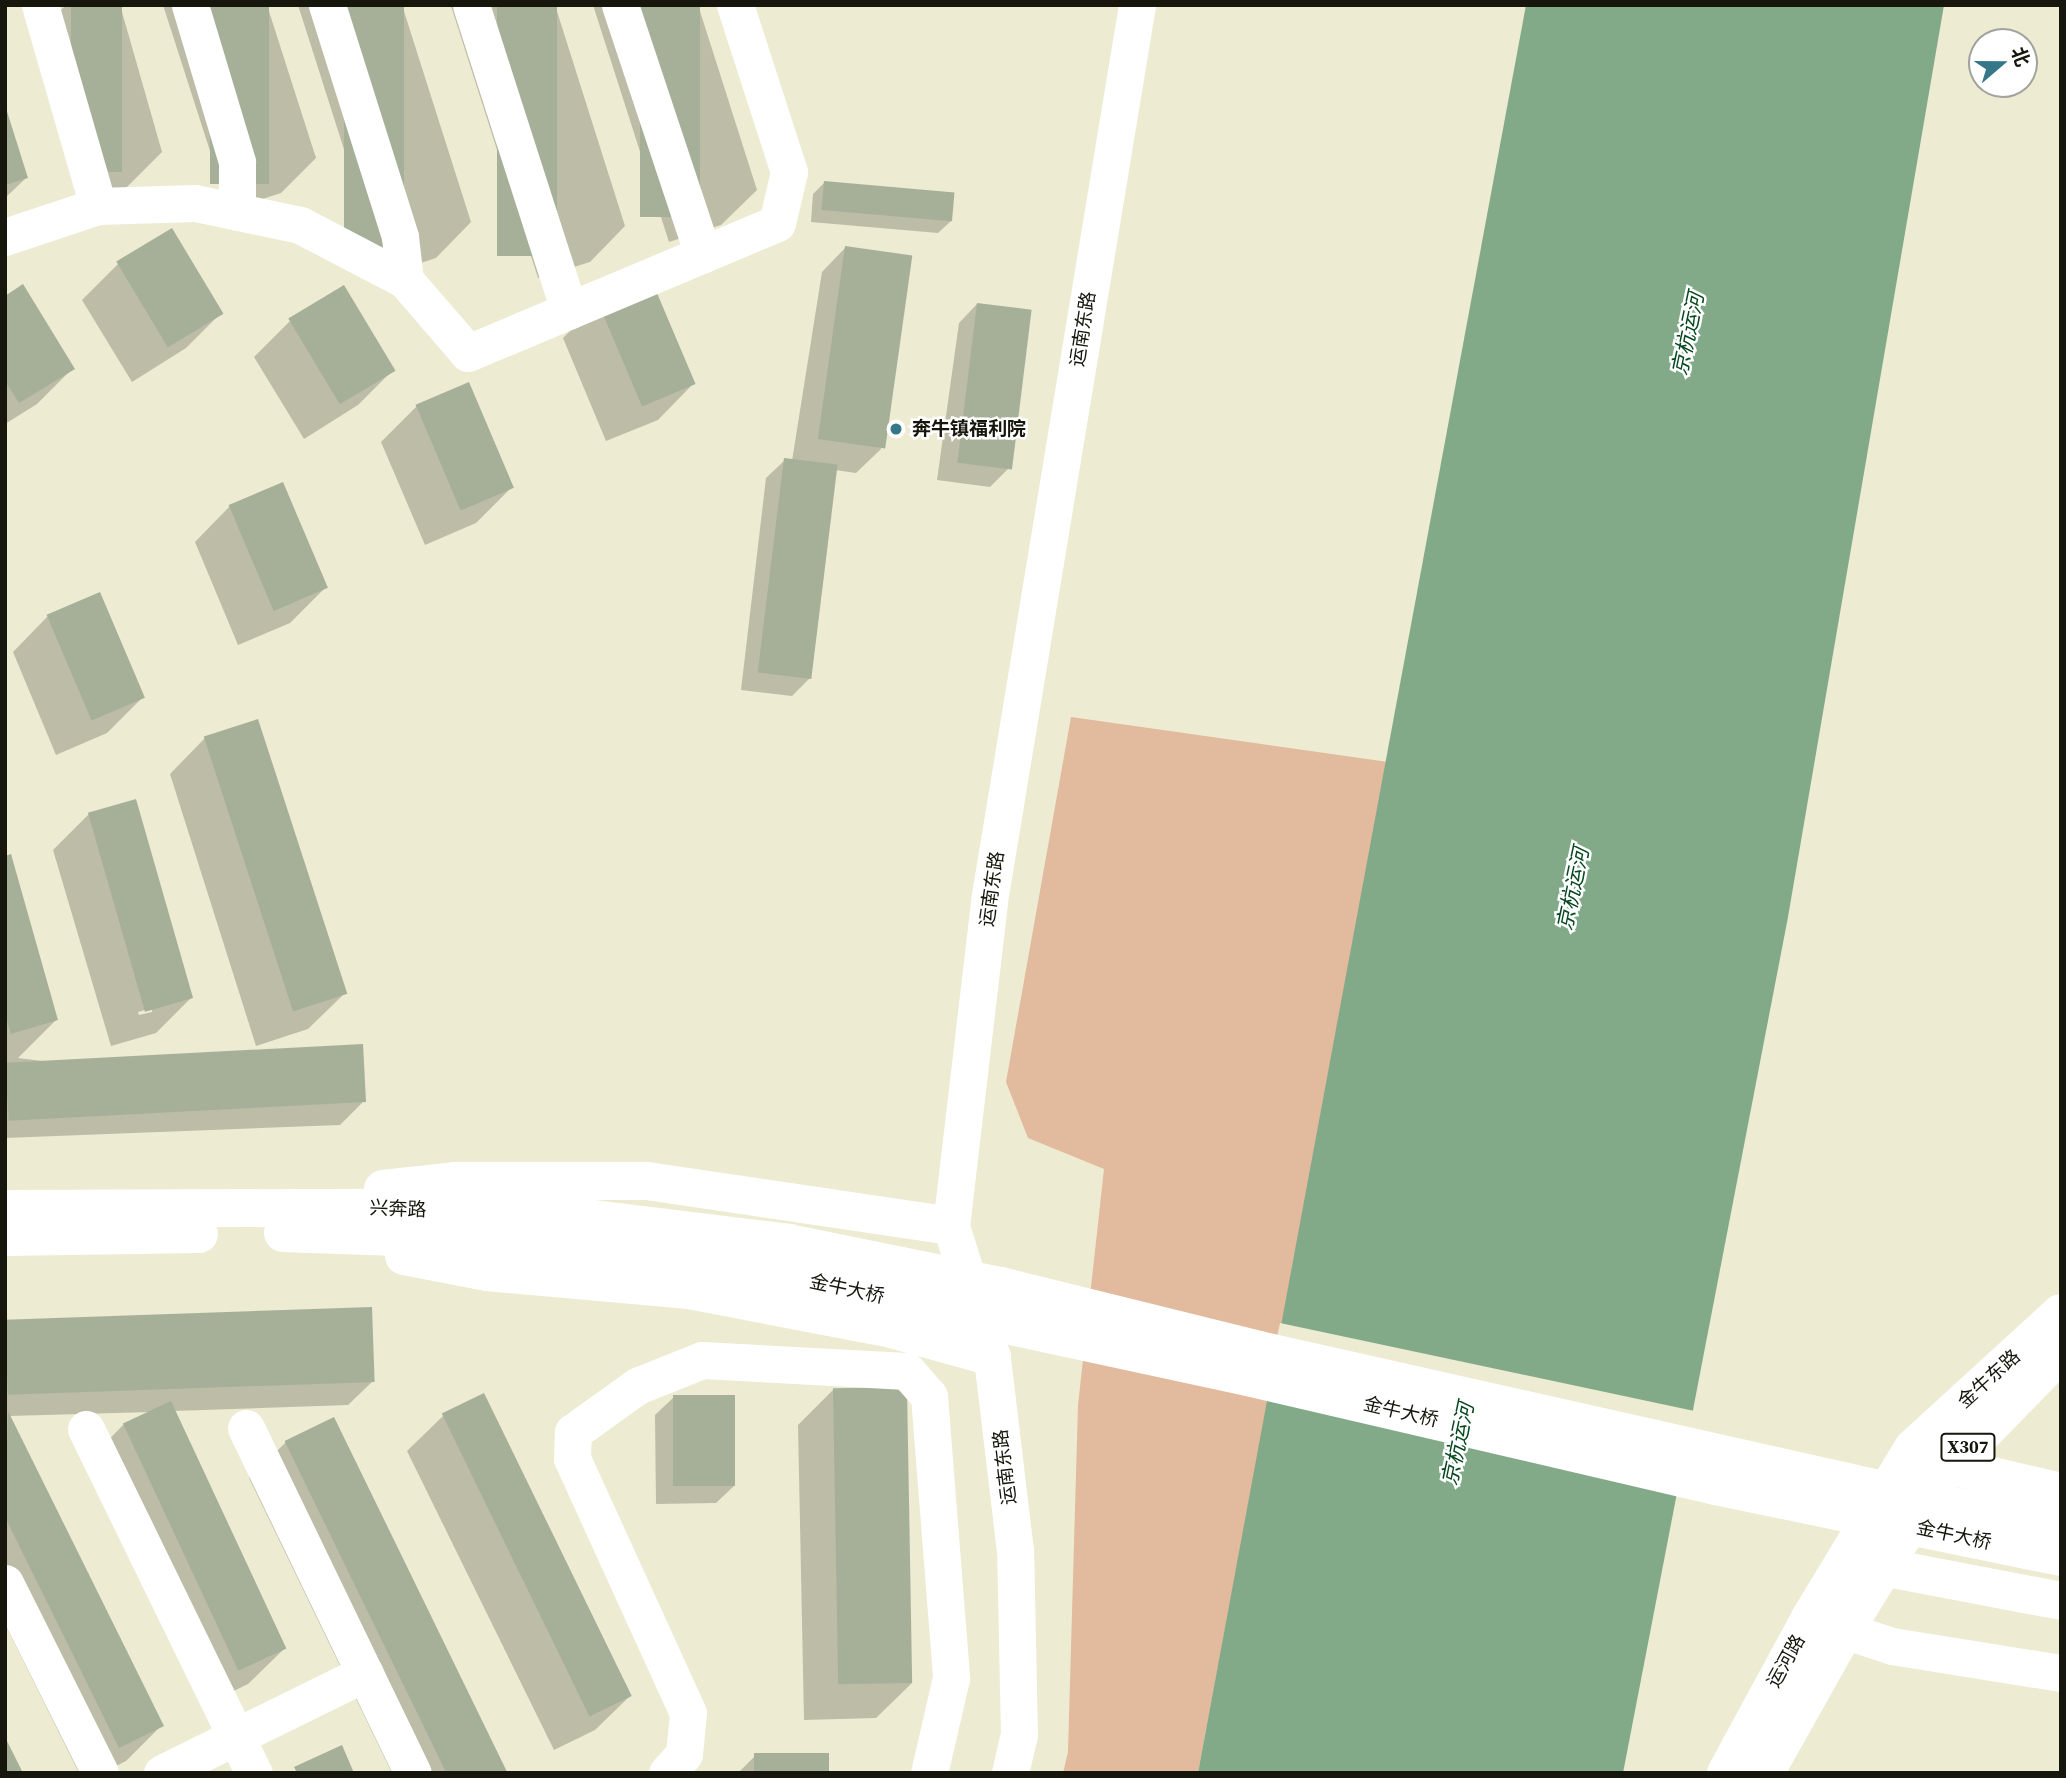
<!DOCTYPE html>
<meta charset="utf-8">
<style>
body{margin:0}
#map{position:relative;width:2066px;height:1778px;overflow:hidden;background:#edebd1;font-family:"Source Serif 4","Noto Sans SC",serif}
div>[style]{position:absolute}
.green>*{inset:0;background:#e2ba9e}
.water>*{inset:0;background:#82aa89}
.pier>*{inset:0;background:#edebd1;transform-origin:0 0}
.shadow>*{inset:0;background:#0003}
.building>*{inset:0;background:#a6b099;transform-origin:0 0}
.minor>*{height:37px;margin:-18.5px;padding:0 18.5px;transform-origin:18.5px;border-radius:18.5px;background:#fff}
.major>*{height:38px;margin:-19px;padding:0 19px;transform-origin:19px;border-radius:19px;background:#fff}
.dots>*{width:19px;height:19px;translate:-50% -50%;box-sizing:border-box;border:4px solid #fff;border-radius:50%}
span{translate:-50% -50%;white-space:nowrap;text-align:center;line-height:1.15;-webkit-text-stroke:5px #fff;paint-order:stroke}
.shield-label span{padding:2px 5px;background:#fff;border:2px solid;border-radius:5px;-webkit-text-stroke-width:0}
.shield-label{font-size:18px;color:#16160d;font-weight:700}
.street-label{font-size:19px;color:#16160d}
.poi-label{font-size:19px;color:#16160d;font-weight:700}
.left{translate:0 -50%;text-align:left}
.water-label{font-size:21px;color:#06491f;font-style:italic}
.frame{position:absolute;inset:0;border:7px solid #16160d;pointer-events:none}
.north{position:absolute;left:1968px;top:28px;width:70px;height:70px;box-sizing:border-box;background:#fff;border:2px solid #a2a29e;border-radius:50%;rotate:70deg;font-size:19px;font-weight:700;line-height:28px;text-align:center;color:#16160d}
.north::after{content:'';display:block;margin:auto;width:24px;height:32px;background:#357689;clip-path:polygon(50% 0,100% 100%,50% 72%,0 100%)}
</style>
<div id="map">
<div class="green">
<i style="clip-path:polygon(1071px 717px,1388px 762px,1198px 1773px,1063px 1773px,1068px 1752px,1078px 1405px,1104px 1169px,1028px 1138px,1006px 1082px)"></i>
</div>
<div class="water">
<i style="clip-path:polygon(1526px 5px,1944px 5px,1788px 917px,1623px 1773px,1198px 1773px)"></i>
</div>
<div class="pier">
<i style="left:1280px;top:1323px;width:426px;height:72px;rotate:12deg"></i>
</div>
<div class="shadow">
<i style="clip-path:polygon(66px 5px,120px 5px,162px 152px,126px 188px,81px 201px,34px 37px)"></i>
<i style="clip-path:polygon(163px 5px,267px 5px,316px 158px,281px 193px,229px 210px)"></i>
<i style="clip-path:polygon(298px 5px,402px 5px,471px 222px,436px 258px,384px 275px)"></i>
<i style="clip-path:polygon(555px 5px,625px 226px,590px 262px,538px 278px,451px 6px)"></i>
<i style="clip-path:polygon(593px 5px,698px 5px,757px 190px,721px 225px,669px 242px)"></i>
<i style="clip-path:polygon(5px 108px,26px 178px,5px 198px)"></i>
<i style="clip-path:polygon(825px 182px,951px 221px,938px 233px,811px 222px,813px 194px)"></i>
<i style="clip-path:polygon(172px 231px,222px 312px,186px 348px,132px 382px,82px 300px,118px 264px)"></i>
<i style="clip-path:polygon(846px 247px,881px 449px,856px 473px,835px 470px,810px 678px,792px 696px,741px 690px,766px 478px,785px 460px,792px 461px,822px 272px)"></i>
<i style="clip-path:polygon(344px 288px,394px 369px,358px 405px,304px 439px,254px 357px,290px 321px)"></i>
<i style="clip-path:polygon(5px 298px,73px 368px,37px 404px,5px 424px)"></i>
<i style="clip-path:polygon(598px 303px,693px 384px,658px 420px,606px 441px,563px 338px)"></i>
<i style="clip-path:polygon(977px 304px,1008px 469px,990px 487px,937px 480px,959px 323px)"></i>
<i style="clip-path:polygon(417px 406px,512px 487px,476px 523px,425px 545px,381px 442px)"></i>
<i style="clip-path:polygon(230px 506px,325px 588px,290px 623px,238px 645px,195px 542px)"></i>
<i style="clip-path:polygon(48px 616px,143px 697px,107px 733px,56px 755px,13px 652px)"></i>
<i style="clip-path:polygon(205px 738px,344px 994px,308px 1029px,256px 1046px,170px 774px)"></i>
<i style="clip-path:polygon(evenodd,89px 814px,192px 997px,156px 1033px,111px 1046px,53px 850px,89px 814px,152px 1008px,152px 1012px,139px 1015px,138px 1012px,152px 1008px)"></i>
<i style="clip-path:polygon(5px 858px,56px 1020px,18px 1058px,364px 1101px,340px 1125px,5px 1138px)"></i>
<i style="clip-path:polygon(5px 1320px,373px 1381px,348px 1405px,173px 1411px,284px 1649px,248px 1684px,203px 1706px,89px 1460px,124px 1424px,151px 1412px,9px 1416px,162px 1725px,126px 1761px,102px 1773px,79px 1773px,5px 1624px)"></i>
<i style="clip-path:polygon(833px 1390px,912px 1683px,876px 1718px,804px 1720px,798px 1425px)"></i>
<i style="clip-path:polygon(483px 1396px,631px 1695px,595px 1730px,554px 1750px,407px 1451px,443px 1416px)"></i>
<i style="clip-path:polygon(674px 1397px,735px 1485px,716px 1503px,656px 1504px,655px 1415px)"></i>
<i style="clip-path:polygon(334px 1419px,505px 1773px,392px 1773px,249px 1478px,285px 1443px)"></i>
<i style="clip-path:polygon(755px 1756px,827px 1773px,738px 1773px)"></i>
</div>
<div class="building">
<i style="left:71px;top:5px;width:51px;height:167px"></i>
<i style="left:210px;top:5px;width:59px;height:179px"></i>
<i style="left:344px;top:5px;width:60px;height:247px"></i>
<i style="left:497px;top:5px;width:60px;height:251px"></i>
<i style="left:640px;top:5px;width:60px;height:212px"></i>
<i style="clip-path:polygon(5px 105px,28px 178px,5px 185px)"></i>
<i style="left:824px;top:181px;width:131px;height:29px;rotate:5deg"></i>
<i style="left:172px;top:228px;width:100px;height:65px;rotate:59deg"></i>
<i style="left:845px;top:246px;width:68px;height:195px;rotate:8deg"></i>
<i style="left:651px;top:279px;width:114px;height:58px;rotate:67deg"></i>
<i style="clip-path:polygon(23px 284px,75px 369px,19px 403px,5px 381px,5px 296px)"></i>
<i style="left:344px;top:285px;width:100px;height:65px;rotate:59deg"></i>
<i style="left:977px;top:303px;width:55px;height:161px;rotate:7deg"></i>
<i style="left:469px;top:382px;width:115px;height:58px;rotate:67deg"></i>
<i style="left:784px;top:458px;width:54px;height:216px;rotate:7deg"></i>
<i style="left:283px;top:482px;width:115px;height:59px;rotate:67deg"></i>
<i style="left:100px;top:592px;width:115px;height:58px;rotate:67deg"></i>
<i style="left:258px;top:719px;width:289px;height:57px;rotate:72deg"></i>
<i style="left:136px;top:799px;width:207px;height:50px;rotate:74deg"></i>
<i style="clip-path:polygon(11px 854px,58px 1020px,11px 1034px,5px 1014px,5px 856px)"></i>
<i style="left:363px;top:1044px;width:58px;height:358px;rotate:87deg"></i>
<i style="left:372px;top:1307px;width:75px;height:367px;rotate:88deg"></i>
<i style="left:907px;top:1387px;width:296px;height:74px;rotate:89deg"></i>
<i style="left:484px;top:1393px;width:337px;height:47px;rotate:64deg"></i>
<i style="left:673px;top:1395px;width:62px;height:91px"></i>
<i style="left:171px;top:1401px;width:273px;height:53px;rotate:65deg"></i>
<i style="clip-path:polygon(8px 1411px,164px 1726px,119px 1748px,5px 1517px)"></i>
<i style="left:334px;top:1417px;width:396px;height:55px;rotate:64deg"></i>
<i style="clip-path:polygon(5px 1737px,23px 1773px,5px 1773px)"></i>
<i style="clip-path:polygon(342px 1745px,354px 1773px,297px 1773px,294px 1767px)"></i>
<i style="left:829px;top:1753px;width:20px;height:75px;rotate:90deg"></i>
</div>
<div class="minor">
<i style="left:40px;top:5px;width:209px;rotate:73.9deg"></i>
<i style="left:190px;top:5px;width:164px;rotate:73.3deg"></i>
<i style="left:237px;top:162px;width:50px;rotate:90deg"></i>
<i style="left:327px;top:5px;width:243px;rotate:72.5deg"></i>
<i style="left:400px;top:237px;width:43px;rotate:83.4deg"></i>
<i style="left:471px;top:5px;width:321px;rotate:72.2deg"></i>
<i style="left:620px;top:5px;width:263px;rotate:71.6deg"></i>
<i style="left:5px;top:237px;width:98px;rotate:-18.4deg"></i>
<i style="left:98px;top:206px;width:97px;rotate:-1.8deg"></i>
<i style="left:195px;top:203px;width:107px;rotate:11.8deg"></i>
<i style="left:300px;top:225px;width:119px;rotate:27.6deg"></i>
<i style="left:405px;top:280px;width:96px;rotate:49.2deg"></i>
<i style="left:468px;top:353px;width:335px;rotate:-22.8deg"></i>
<i style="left:777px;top:223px;width:52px;rotate:-76.8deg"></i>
<i style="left:789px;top:172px;width:176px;rotate:-107.9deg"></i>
<i style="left:246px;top:1428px;width:383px;rotate:64.2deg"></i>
<i style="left:86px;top:1429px;width:383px;rotate:64deg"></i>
<i style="left:5px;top:1583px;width:212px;rotate:63.4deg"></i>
<i style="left:1816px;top:1621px;width:80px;rotate:18.2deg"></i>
<i style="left:1892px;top:1646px;width:171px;rotate:9.1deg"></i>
<i style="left:162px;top:1773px;width:226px;rotate:-26.2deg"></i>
<i style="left:667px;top:1773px;width:25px;rotate:-48deg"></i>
<i style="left:684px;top:1754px;width:41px;rotate:-84.4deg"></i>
<i style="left:688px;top:1713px;width:279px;rotate:-114.5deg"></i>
<i style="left:572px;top:1459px;width:27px;rotate:-88deg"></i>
<i style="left:573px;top:1432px;width:79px;rotate:-35.7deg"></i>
<i style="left:637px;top:1386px;width:70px;rotate:-21.8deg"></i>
<i style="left:702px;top:1360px;width:205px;rotate:3.1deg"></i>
<i style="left:907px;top:1371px;width:33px;rotate:49deg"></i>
<i style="left:929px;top:1396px;width:283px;rotate:85.5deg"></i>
<i style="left:951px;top:1678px;width:98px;rotate:103deg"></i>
<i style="left:1010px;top:1773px;width:39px;rotate:-77deg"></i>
<i style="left:1019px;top:1735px;width:184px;rotate:-91.2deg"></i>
<i style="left:1015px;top:1551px;width:195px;rotate:-96.8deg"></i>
<i style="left:992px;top:1357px;width:137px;rotate:-107.4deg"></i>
<i style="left:951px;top:1226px;width:327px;rotate:-83.3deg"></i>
<i style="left:989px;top:901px;width:908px;rotate:-80.62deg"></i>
</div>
<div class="major">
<i style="left:383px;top:1189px;width:72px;rotate:-6.3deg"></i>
<i style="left:455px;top:1181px;width:192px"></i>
<i style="left:647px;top:1181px;width:307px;rotate:8.4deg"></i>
<i style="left:5px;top:1209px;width:377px;rotate:-0.2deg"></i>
<i style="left:382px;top:1208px;width:204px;rotate:2.8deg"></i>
<i style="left:586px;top:1218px;width:205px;rotate:7deg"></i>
<i style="left:789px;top:1243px;width:216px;rotate:11.5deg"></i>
<i style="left:1001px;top:1286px;width:266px;rotate:13.9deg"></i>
<i style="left:1259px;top:1350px;width:822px;rotate:12.65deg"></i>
<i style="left:283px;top:1233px;width:260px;rotate:2deg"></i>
<i style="left:543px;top:1242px;width:140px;rotate:5.3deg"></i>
<i style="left:682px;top:1255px;width:583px;rotate:12.18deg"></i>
<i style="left:1252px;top:1378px;width:475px;rotate:13.1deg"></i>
<i style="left:1715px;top:1486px;width:353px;rotate:11.6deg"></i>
<i style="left:5px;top:1237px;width:194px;rotate:-0.9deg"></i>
<i style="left:404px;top:1256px;width:85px;rotate:10.9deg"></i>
<i style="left:487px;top:1272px;width:203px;rotate:5.1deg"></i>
<i style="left:689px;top:1290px;width:206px;rotate:10.9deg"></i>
<i style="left:891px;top:1329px;width:105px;rotate:15.5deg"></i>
<i style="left:1931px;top:1456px;width:21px;rotate:28deg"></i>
<i style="left:1950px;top:1466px;width:114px;rotate:13.2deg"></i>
<i style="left:1862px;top:1557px;width:23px;rotate:25deg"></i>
<i style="left:1883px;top:1567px;width:181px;rotate:10.8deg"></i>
<i style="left:1726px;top:1773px;width:176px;rotate:-61.5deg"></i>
<i style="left:1810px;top:1618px;width:199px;rotate:-58.8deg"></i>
<i style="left:1913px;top:1448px;width:200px;rotate:-42.4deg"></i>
<i style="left:1765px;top:1773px;width:162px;rotate:-60.7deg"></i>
<i style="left:1844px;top:1632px;width:180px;rotate:-58.4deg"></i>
<i style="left:1938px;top:1479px;width:176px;rotate:-45.7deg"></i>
</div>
<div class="dots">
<i style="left:896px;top:429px;background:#357689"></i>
</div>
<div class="shield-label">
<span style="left:1968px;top:1447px">X307</span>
</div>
<div class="street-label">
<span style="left:1083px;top:329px;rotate:-81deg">运南东路</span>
<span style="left:992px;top:889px;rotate:-82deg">运南东路</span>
<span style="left:398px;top:1209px;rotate:2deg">兴奔路</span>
<span style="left:847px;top:1289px;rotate:12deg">金牛大桥</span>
<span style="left:1989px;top:1379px;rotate:-42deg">金牛东路</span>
<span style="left:1401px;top:1412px;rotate:13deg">金牛大桥</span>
<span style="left:1005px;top:1467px;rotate:-97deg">运南东路</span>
<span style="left:1954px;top:1535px;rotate:12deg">金牛大桥</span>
<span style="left:1786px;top:1661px;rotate:-61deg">运河路</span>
</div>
<div class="poi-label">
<span class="left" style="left:912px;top:429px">奔牛镇福利院</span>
</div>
<div class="water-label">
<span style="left:1688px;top:334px;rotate:-78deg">京杭运河</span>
<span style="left:1573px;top:889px;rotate:-78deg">京杭运河</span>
<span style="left:1458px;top:1444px;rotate:-78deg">京杭运河</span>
</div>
<div class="frame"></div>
<div class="north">北</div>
</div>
